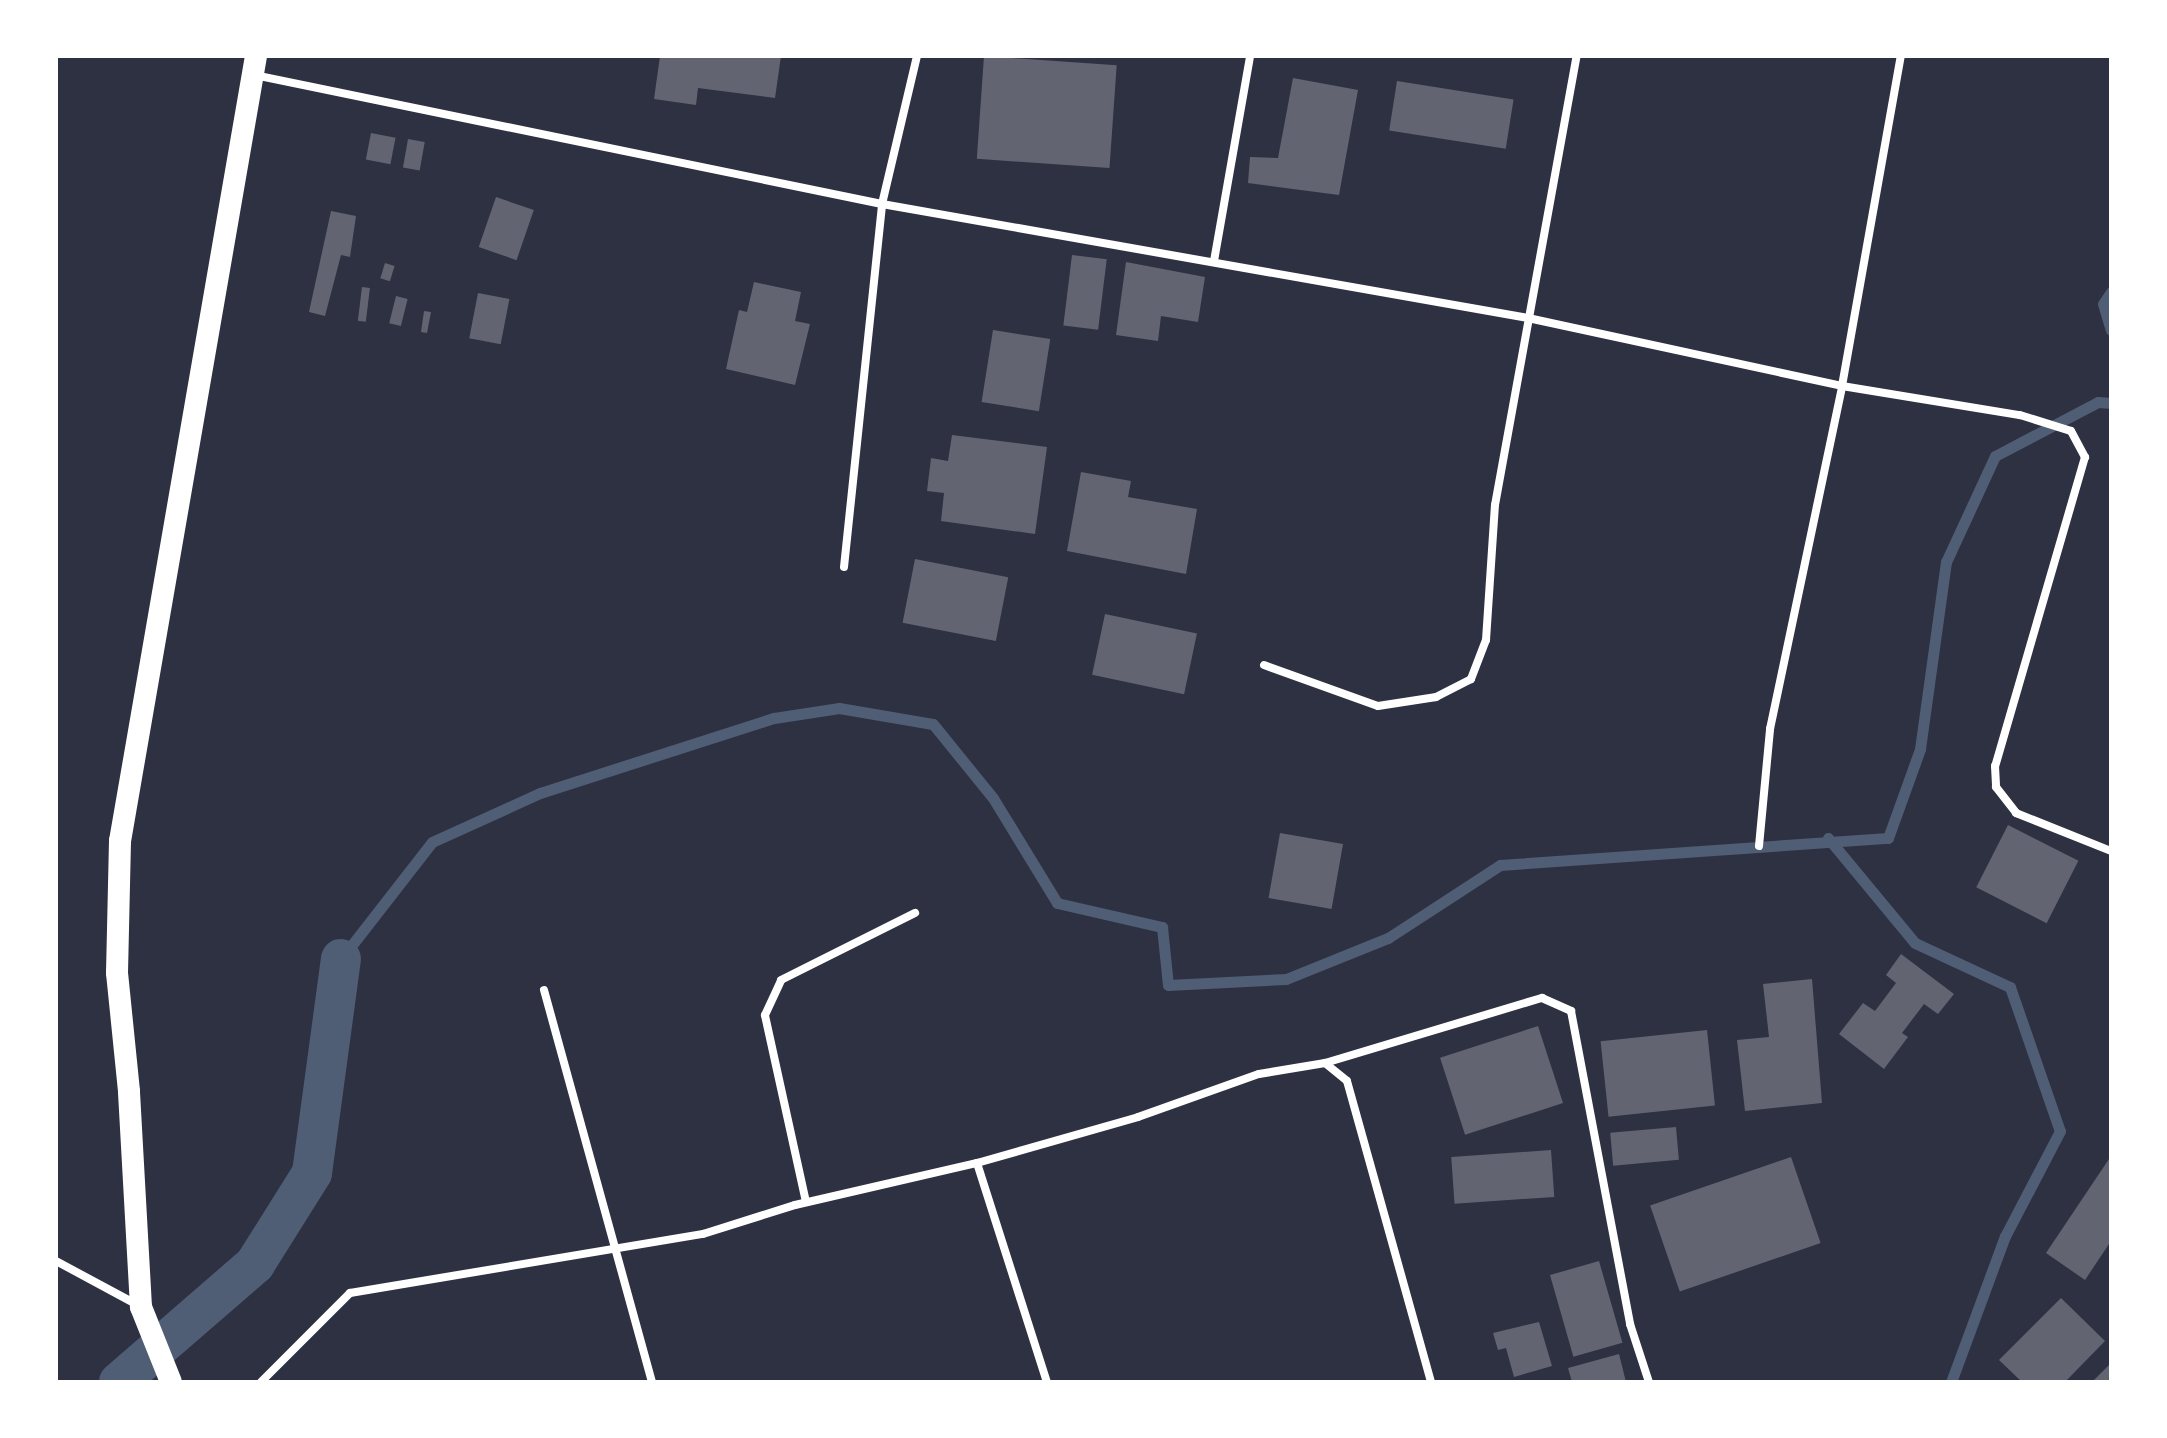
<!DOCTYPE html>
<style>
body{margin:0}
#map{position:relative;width:2167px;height:1438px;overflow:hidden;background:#2d3142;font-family:Overpass,sans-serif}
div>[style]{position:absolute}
.stream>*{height:11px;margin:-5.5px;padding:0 5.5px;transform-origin:5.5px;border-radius:5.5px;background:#4f5d75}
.canal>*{height:40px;margin:-20px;padding:0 20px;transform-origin:20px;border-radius:20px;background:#4f5d75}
.building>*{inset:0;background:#626471;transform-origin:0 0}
.minor>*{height:8px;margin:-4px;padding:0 4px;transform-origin:4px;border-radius:4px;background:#fff}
.trunk>*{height:22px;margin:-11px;padding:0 11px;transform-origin:11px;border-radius:11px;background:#fff}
span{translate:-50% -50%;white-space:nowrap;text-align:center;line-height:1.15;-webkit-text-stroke:8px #fff;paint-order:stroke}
.frame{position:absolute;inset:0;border:58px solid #fff;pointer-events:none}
</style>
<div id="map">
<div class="stream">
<i style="left:2111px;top:292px;width:14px;rotate:124deg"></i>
<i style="left:2103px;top:304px;width:27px;rotate:73deg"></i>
<i style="left:1828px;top:838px;width:136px;rotate:50.4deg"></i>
<i style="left:1915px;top:943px;width:105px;rotate:24.9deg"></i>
<i style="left:2010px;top:987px;width:152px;rotate:70.9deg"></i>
<i style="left:2060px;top:1131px;width:119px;rotate:117.6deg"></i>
<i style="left:2005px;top:1236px;width:156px;rotate:110.3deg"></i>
<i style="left:341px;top:959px;width:148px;rotate:-52.1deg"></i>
<i style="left:432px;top:842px;width:119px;rotate:-24.4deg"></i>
<i style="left:540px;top:793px;width:246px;rotate:-17.8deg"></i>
<i style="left:774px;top:718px;width:66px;rotate:-8.7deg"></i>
<i style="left:839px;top:708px;width:95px;rotate:9.7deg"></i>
<i style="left:933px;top:724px;width:95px;rotate:51deg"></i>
<i style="left:993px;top:798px;width:123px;rotate:58.6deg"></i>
<i style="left:1057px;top:903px;width:108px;rotate:12.9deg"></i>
<i style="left:1162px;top:927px;width:58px;rotate:84.1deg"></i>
<i style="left:1168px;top:985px;width:118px;rotate:-2.9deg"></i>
<i style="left:1286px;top:979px;width:110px;rotate:-21.9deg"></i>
<i style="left:1388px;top:938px;width:134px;rotate:-33.1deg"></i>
<i style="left:1500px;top:865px;width:389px;rotate:-4deg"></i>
<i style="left:1888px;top:838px;width:95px;rotate:-70.2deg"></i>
<i style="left:1920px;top:749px;width:189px;rotate:-82.1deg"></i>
<i style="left:1946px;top:562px;width:117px;rotate:-65.2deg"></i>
<i style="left:1995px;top:456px;width:116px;rotate:-27.7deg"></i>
<i style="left:2098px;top:402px;width:13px;rotate:4deg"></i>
</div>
<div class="canal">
<i style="left:119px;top:1382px;width:180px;rotate:-40.9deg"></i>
<i style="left:255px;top:1264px;width:107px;rotate:-57.9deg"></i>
<i style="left:312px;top:1173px;width:216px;rotate:-82.3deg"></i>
</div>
<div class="building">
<i style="clip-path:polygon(660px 56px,781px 56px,775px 98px,698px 88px,696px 105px,654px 99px)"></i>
<i style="left:984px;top:56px;width:133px;height:103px;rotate:4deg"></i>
<i style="clip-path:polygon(1293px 78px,1358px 90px,1339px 195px,1248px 183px,1250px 157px,1278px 158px)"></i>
<i style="left:1397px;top:81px;width:118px;height:50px;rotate:9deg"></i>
<i style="left:371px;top:133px;width:25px;height:27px;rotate:11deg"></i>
<i style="left:408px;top:139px;width:17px;height:29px;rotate:10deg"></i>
<i style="left:496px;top:197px;width:40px;height:53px;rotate:19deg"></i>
<i style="clip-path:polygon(331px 211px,356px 216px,350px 257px,341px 255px,325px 316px,309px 312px)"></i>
<i style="left:1072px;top:255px;width:35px;height:71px;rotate:7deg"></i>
<i style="clip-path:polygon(1126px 262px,1205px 277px,1198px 322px,1161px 316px,1158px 341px,1116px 335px)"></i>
<i style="left:385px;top:263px;width:10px;height:16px;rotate:17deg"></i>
<i style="clip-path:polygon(754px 282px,801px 292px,795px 321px,810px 324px,795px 385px,726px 369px,739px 310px,747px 312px)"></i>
<i style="left:362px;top:287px;width:8px;height:34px;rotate:7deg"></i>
<i style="left:478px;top:293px;width:32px;height:46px;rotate:11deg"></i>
<i style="left:396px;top:296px;width:12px;height:28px;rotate:14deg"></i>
<i style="clip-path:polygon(424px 311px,431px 312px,427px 333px,421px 332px)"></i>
<i style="left:993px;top:330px;width:58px;height:73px;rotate:9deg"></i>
<i style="clip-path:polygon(952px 435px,1047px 447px,1035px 534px,941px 521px,944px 493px,927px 491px,931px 458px,948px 461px)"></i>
<i style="clip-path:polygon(1081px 472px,1131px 481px,1128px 497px,1197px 509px,1186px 574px,1067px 551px)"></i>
<i style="left:915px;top:559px;width:95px;height:65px;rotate:11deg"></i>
<i style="left:1105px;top:614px;width:94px;height:62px;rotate:12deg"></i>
<i style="left:2008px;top:825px;width:79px;height:70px;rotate:27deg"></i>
<i style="left:1280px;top:833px;width:64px;height:66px;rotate:10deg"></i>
<i style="clip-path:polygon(1901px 954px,1954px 994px,1938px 1014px,1924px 1004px,1902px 1033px,1908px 1037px,1884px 1069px,1839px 1034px,1863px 1003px,1875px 1011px,1896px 983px,1886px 975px)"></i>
<i style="clip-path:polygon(1812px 979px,1822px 1103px,1745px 1111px,1737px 1040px,1769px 1037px,1763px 984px)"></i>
<i style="left:1538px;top:1026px;width:81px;height:103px;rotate:72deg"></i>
<i style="left:1707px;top:1030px;width:76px;height:107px;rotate:84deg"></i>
<i style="left:1676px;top:1127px;width:33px;height:66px;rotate:85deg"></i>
<i style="left:1551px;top:1150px;width:47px;height:100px;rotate:86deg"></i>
<i style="clip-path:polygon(2111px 1156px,2111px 1241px,2085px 1280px,2046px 1253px)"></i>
<i style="left:1791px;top:1157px;width:91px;height:149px;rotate:71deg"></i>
<i style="left:1599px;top:1261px;width:85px;height:51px;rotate:74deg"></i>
<i style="clip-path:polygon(2061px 1298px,2105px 1341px,2065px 1382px,2022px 1382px,1999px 1360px)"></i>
<i style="clip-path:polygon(1539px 1322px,1552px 1366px,1514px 1377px,1506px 1348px,1498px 1350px,1493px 1333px)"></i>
<i style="clip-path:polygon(1619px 1354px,1626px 1382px,1572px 1382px,1568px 1368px)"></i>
<i style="clip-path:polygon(2111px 1363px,2111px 1382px,2092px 1382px)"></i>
</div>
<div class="minor">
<i style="left:254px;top:75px;width:641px;rotate:11.61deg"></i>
<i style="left:882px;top:204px;width:656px;rotate:10.01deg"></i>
<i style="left:1528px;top:318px;width:321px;rotate:12.2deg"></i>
<i style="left:1842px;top:386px;width:180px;rotate:9.3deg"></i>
<i style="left:2020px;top:415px;width:53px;rotate:17.4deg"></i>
<i style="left:2071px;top:431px;width:30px;rotate:62deg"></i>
<i style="left:2085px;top:457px;width:322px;rotate:106.2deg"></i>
<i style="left:1995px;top:766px;width:21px;rotate:87deg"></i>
<i style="left:1996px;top:787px;width:33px;rotate:52deg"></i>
<i style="left:2016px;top:813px;width:102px;rotate:21.8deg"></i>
<i style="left:1214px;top:261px;width:208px;rotate:-80deg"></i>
<i style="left:844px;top:567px;width:365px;rotate:-84deg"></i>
<i style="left:882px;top:204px;width:152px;rotate:-76.7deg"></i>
<i style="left:1264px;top:665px;width:121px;rotate:19.8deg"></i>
<i style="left:1378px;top:706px;width:59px;rotate:-8.8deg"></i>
<i style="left:1436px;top:697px;width:39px;rotate:-27deg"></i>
<i style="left:1471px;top:679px;width:42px;rotate:-69deg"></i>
<i style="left:1486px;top:640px;width:135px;rotate:-86.2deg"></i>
<i style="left:1495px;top:505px;width:456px;rotate:-79.7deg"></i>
<i style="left:1759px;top:846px;width:118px;rotate:-84.6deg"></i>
<i style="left:1770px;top:729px;width:350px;rotate:-78.1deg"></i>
<i style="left:1842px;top:386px;width:335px;rotate:-79.9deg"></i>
<i style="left:544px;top:990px;width:407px;rotate:74.6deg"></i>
<i style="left:1325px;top:1063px;width:227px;rotate:-16.7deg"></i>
<i style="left:1542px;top:998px;width:32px;rotate:24deg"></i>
<i style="left:1571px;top:1011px;width:319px;rotate:79.3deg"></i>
<i style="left:1630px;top:1324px;width:61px;rotate:71.9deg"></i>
<i style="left:977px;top:1163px;width:230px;rotate:72.3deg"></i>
<i style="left:806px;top:1202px;width:191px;rotate:-102.4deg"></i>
<i style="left:765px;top:1015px;width:38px;rotate:-65deg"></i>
<i style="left:781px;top:980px;width:150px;rotate:-26.6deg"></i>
<i style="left:56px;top:1261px;width:91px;rotate:28.3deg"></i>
<i style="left:261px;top:1382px;width:126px;rotate:-45deg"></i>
<i style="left:350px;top:1293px;width:358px;rotate:-9.5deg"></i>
<i style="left:703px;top:1234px;width:96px;rotate:-17.5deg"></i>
<i style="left:795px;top:1205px;width:187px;rotate:-13deg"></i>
<i style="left:977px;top:1163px;width:167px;rotate:-15.9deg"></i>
<i style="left:1138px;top:1117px;width:128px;rotate:-19.6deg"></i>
<i style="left:1259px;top:1074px;width:67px;rotate:-9.5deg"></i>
<i style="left:1325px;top:1063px;width:28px;rotate:39deg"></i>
<i style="left:1347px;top:1081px;width:313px;rotate:74.4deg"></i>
</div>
<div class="trunk">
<i style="left:171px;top:1382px;width:81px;rotate:-111.8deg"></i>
<i style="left:141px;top:1307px;width:216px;rotate:-93.2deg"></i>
<i style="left:129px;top:1091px;width:119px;rotate:-95.8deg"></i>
<i style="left:117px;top:973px;width:132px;rotate:-88.7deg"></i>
<i style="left:120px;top:841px;width:797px;rotate:-80.17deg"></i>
</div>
<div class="frame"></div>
</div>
